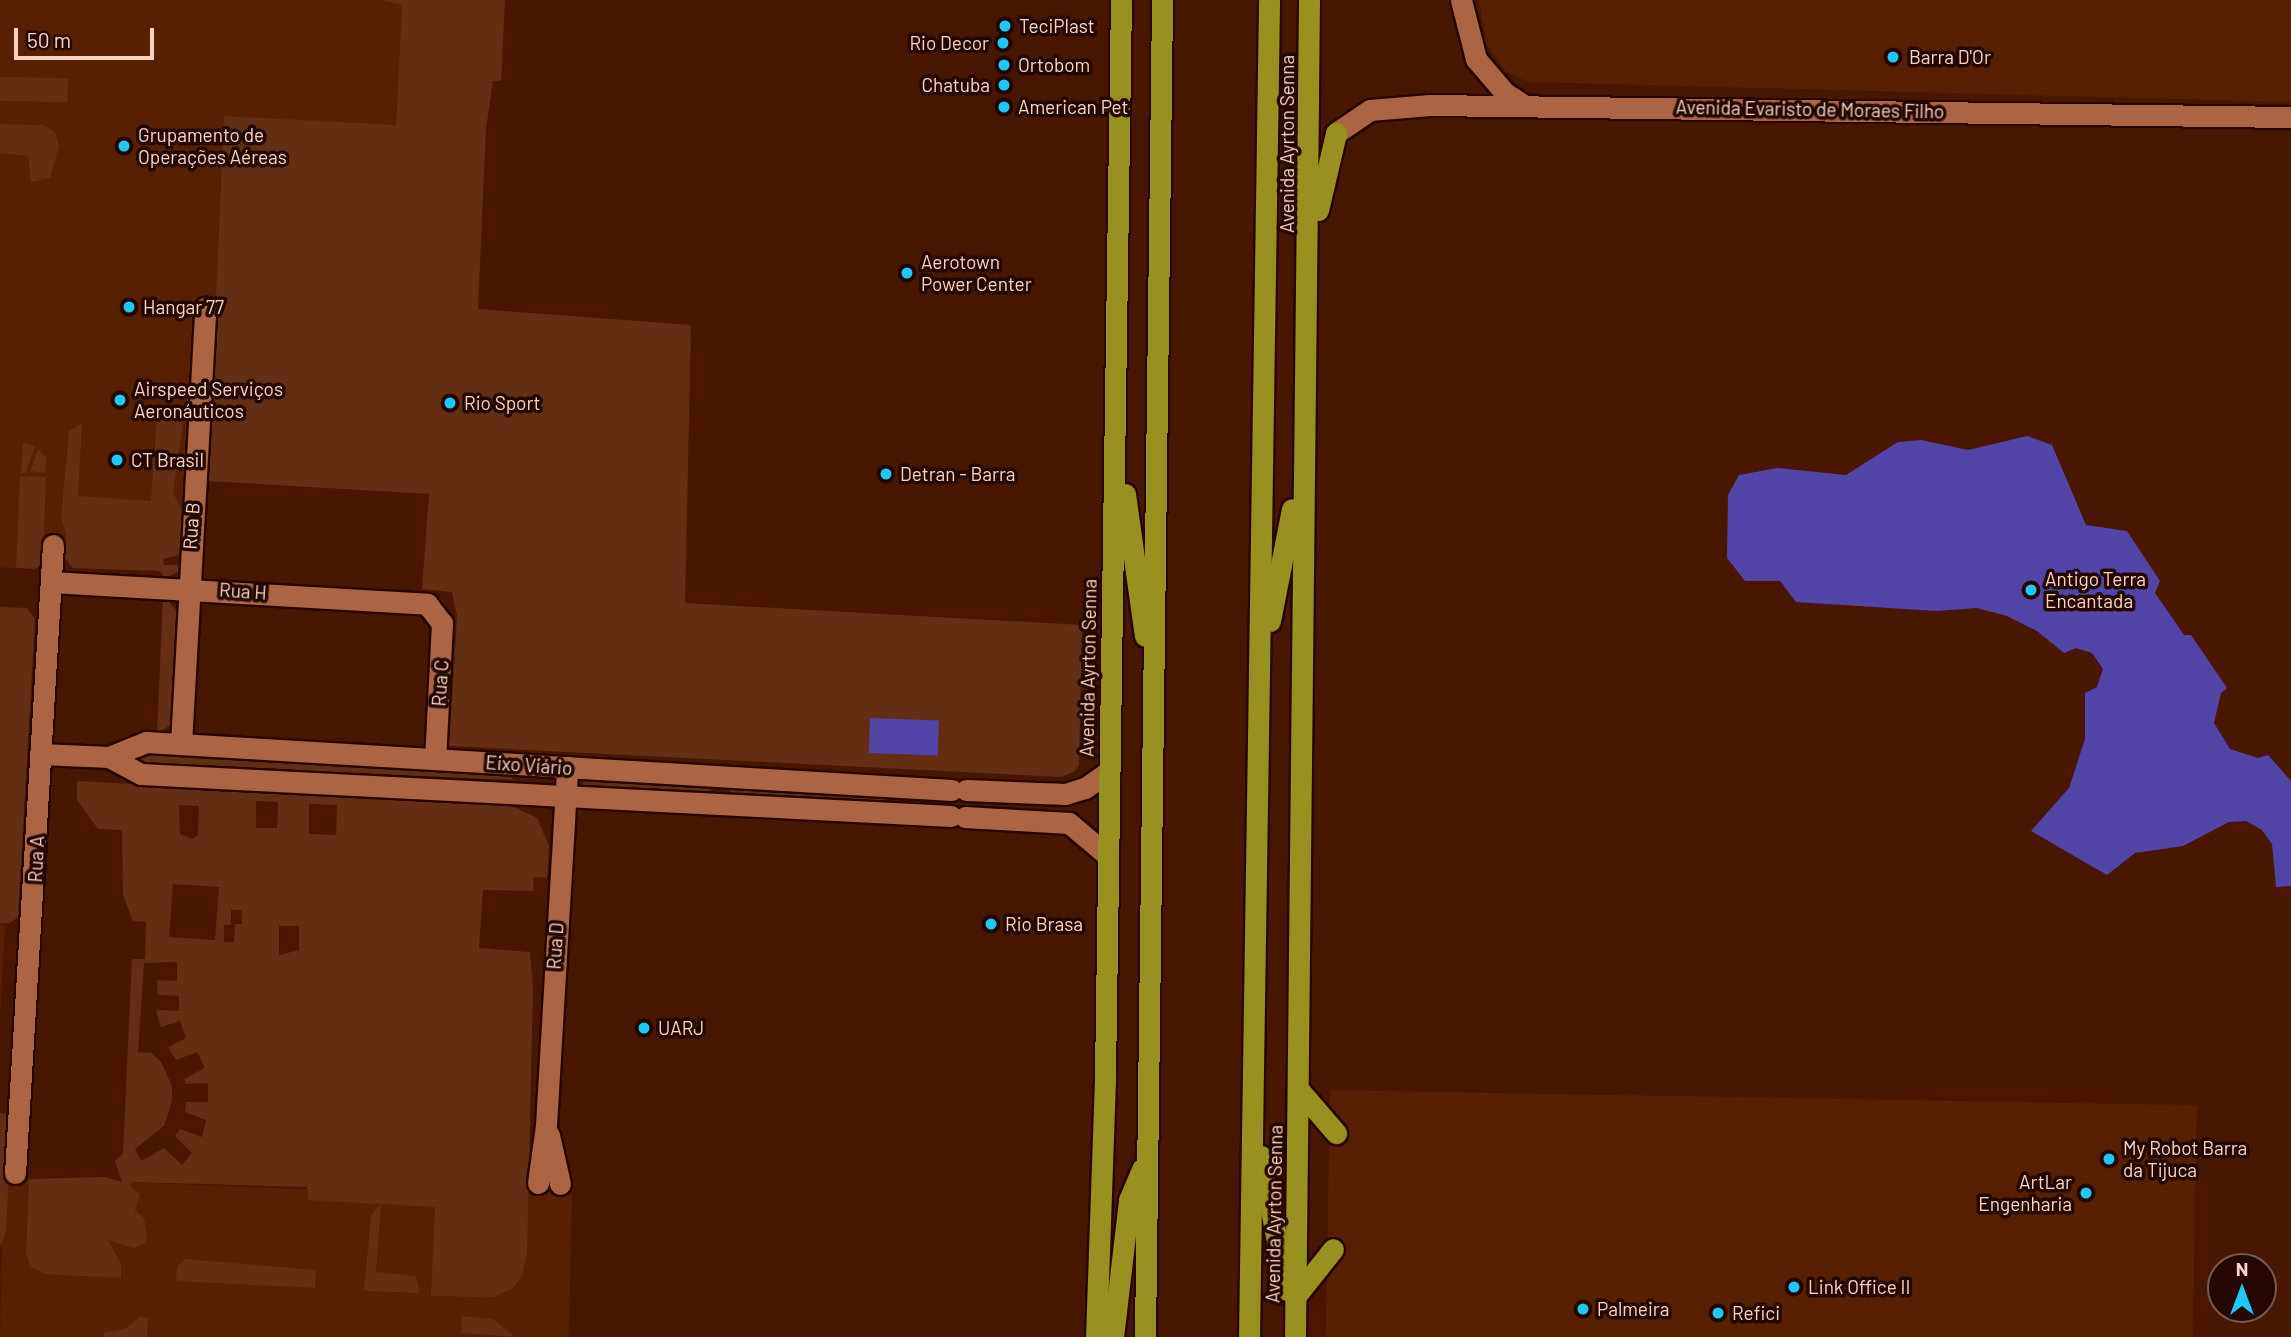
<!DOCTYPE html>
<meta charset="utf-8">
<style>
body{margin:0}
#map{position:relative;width:2291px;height:1337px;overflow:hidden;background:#491700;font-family:Barlow,sans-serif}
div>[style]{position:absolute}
.built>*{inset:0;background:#581f00;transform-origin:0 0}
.green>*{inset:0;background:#642e13;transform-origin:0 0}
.water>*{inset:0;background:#5345a8;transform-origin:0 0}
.roads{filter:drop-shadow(2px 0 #270500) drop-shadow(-2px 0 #270500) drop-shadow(0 2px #270500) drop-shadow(0 -2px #270500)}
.minor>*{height:21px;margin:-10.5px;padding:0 10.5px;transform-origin:10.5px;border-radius:10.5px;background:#ac6442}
.highway>*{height:21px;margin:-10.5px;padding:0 10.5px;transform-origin:10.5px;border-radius:10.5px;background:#99911f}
.dots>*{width:19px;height:19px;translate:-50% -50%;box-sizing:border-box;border:4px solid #240800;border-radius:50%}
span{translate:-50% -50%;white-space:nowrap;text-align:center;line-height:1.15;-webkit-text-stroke:7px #240800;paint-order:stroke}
.poi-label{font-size:19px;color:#fcd2c0}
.left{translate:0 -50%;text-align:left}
.right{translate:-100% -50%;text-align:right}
.street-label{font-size:19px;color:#fcd2c0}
.north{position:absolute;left:2207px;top:1253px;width:70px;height:70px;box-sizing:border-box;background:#240800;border:2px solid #7a594d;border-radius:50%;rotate:0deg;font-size:19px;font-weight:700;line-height:28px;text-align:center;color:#fcd2c0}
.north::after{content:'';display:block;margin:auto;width:24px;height:32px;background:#1dc9fc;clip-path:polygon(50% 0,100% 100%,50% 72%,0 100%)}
.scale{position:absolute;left:14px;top:28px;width:140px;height:32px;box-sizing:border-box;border:4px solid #fcd2c0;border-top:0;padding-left:9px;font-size:21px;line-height:24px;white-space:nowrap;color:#fcd2c0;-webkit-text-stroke:5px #240800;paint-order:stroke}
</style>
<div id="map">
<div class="built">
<i style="clip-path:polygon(0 0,379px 0,402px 5px,396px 125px,212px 309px,194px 308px,181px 549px,53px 545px,32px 562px,16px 568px,0 567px)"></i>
<i style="clip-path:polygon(1479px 0,2291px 0,2291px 102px,1529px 82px,1505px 71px,1486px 43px)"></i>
<i style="clip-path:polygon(0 924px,5px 925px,0 1018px)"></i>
<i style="left:1330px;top:1090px;width:867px;height:247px;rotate:1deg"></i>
<i style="clip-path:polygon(3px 1177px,29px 1179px,29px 1188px,84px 1180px,525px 1199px,526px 1183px,572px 1184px,569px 1337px,0 1337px)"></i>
</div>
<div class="green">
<i style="clip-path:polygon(379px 0,505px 0,501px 81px,493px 81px,486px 129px,478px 309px,691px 325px,685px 603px,1082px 625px,1079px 765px,1075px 771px,1061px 777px,449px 746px,457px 616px,452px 592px,422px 589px,429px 494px,208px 481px,224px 116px,396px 125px,402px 5px)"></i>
<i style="left:0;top:77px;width:68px;height:24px;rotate:1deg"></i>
<i style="clip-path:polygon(0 124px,43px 125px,55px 132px,59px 146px,50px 178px,31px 182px,28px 156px,0 153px)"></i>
<i style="clip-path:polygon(166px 408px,181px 410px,184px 416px,173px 493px,187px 520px,186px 553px,163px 559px,164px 565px,179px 565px,178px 572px,165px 578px,160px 571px,73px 568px,64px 557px,66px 533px,61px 519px,69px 431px,82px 424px,78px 496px,151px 501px,157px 416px)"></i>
<i style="clip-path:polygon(23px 442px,35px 446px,26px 473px,21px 473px)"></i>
<i style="clip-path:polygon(38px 449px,47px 458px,45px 473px,30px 471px)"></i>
<i style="clip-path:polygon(20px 476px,46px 477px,43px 561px,36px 569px,16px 568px)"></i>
<i style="clip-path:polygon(163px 595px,177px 611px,170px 725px,157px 734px)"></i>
<i style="clip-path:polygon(0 607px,27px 608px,35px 619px,18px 917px,10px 923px,0 923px)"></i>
<i style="clip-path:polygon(139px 754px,509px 774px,513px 780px,139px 764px,134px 760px)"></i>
<i style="clip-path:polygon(585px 779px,709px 786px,711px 792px,581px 788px)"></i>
<i style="clip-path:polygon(evenodd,77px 781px,508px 804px,537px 818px,549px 846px,547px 878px,533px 877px,534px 891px,483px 890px,479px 948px,530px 952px,533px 988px,527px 1254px,522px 1276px,513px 1288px,494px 1297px,431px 1296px,435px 1207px,381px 1204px,376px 1272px,416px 1276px,420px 1293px,364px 1291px,371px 1216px,380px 1204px,308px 1200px,307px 1187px,132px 1182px,129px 1185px,140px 1195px,135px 1210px,144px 1218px,147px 1235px,146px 1243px,134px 1248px,108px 1240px,121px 1264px,121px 1278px,45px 1274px,31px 1267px,26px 1254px,29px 1179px,105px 1177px,122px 1182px,115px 1161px,123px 1154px,132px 959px,145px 959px,146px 922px,133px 921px,123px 895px,122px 830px,98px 829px,77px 800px,77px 781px,256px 801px,278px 802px,277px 828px,256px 828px,256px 801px,77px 781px,309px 804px,337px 805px,336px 835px,309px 834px,309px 804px,77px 781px,179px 805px,199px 806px,198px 835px,193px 839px,180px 834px,179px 805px,77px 781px,173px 884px,219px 887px,215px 940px,169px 937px,173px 884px,77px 781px,231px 910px,242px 910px,242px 924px,235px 924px,234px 942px,224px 942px,224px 925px,231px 925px,231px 910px,77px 781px,279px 926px,299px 926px,299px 950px,279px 955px,279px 926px,77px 781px,177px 962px,177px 981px,157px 980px,158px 995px,179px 996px,179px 1011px,156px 1010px,161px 1027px,180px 1021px,186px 1038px,168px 1047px,176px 1060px,197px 1052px,205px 1068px,184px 1079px,186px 1084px,208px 1083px,208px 1102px,186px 1102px,185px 1112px,206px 1120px,202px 1137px,180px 1129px,175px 1136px,192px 1153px,182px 1165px,164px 1148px,141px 1161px,135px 1149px,164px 1126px,172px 1101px,172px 1086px,161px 1062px,152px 1053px,138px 1052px,144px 963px,177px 962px)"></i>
<i style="clip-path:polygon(730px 787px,886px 796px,888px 798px,886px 804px,730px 795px)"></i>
<i style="clip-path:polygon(0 1113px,12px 1114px,6px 1232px,0 1247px)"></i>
<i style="clip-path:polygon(185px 1259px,316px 1270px,315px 1288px,176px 1281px,177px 1266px)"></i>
<i style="clip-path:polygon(462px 1316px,493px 1319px,515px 1337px,461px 1333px)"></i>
<i style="clip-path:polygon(140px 1317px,148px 1317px,147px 1337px,104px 1337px,104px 1332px,125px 1329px)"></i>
</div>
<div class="water">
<i style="clip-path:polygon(2027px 436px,2052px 445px,2086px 525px,2127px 531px,2160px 581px,2155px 593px,2184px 635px,2191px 635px,2227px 688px,2221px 693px,2214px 723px,2230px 749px,2258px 758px,2268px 755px,2291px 781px,2291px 886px,2276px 887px,2272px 844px,2262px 830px,2246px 821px,2229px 822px,2183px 846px,2135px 853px,2107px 875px,2031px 831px,2069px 788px,2085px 739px,2085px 693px,2097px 687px,2103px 669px,2092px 653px,2076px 648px,2064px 653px,2037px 631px,2007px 616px,1977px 608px,1936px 611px,1796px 602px,1780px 581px,1745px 581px,1727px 558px,1728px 495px,1739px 475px,1777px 468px,1846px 475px,1898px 442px,1921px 440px,1968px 450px)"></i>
<i style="left:870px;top:718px;width:69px;height:35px;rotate:2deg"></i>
</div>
<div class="roads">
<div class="minor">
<i style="left:1461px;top:0;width:61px;rotate:75.7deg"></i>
<i style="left:1476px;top:59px;width:45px;rotate:49.5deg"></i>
<i style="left:1505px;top:93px;width:20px;rotate:33deg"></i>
<i style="left:1336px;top:133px;width:41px;rotate:-34.1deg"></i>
<i style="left:1370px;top:110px;width:60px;rotate:-4.8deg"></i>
<i style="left:1430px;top:105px;width:861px;rotate:0.8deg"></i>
<i style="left:51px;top:582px;width:377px;rotate:3.3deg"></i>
<i style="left:427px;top:604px;width:24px;rotate:52deg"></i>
<i style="left:442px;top:623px;width:136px;rotate:92.9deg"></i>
<i style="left:181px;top:744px;width:437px;rotate:-86.8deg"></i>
<i style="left:41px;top:754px;width:68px;rotate:2.5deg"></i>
<i style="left:109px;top:757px;width:40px;rotate:-22deg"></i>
<i style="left:146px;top:742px;width:807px;rotate:3.41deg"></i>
<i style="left:109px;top:757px;width:36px;rotate:28deg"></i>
<i style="left:141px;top:774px;width:811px;rotate:2.97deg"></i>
<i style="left:966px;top:790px;width:99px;rotate:2.3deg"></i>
<i style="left:1065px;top:794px;width:21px;rotate:-17deg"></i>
<i style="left:1085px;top:788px;width:29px;rotate:-35deg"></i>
<i style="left:965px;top:817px;width:104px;rotate:3.3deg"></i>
<i style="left:1069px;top:823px;width:50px;rotate:40.1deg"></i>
<i style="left:549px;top:1135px;width:50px;rotate:77.3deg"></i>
<i style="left:15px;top:1173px;width:629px;rotate:-86.54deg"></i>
<i style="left:538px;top:1183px;width:59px;rotate:-82.1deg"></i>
<i style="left:546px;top:1125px;width:359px;rotate:-86.6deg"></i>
</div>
<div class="highway">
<i style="left:1318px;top:210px;width:79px;rotate:-76.8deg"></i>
<i style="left:1125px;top:494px;width:143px;rotate:82deg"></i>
<i style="left:1270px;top:621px;width:114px;rotate:-78.9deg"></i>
<i style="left:1299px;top:1090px;width:57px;rotate:49.3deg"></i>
<i style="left:1261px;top:1156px;width:136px;rotate:79.4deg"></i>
<i style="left:1295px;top:1297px;width:61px;rotate:-51.6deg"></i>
<i style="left:1096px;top:1337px;width:261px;rotate:-88deg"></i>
<i style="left:1105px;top:1076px;width:1076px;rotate:-89.15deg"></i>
<i style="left:1113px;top:1337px;width:138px;rotate:-83.3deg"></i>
<i style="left:1129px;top:1200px;width:34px;rotate:-67deg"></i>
<i style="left:1145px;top:1337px;width:1337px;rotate:-89.27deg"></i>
<i style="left:1249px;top:1337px;width:1337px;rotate:-89.14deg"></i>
<i style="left:1295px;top:1337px;width:1337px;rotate:-89.4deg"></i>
</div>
</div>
<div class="dots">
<i style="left:1005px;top:26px;background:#1dc9fc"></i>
<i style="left:1003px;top:43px;background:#1dc9fc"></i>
<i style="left:1893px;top:57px;background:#1dc9fc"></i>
<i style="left:1004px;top:65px;background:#1dc9fc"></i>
<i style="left:1004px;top:85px;background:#1dc9fc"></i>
<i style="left:1004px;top:107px;background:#1dc9fc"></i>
<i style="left:124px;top:146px;background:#1dc9fc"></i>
<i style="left:907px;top:273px;background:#1dc9fc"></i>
<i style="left:129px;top:307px;background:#1dc9fc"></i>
<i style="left:120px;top:400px;background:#1dc9fc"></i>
<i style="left:450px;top:403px;background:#1dc9fc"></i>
<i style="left:117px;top:460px;background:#1dc9fc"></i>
<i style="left:886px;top:474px;background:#1dc9fc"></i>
<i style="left:2031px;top:590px;background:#1dc9fc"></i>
<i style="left:991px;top:924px;background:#1dc9fc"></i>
<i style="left:644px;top:1028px;background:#1dc9fc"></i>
<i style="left:2109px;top:1159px;background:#1dc9fc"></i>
<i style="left:2086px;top:1193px;background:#1dc9fc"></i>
<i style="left:1794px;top:1287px;background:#1dc9fc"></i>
<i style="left:1583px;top:1309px;background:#1dc9fc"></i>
<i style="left:1718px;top:1313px;background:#1dc9fc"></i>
</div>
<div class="poi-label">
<span class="left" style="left:1019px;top:26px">TeciPlast</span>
<span class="right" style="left:989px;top:43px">Rio Decor</span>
<span class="left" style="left:1909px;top:57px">Barra D'Or</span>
<span class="left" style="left:1018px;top:65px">Ortobom</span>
<span class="right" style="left:990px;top:85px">Chatuba</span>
<span class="left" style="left:1018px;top:107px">American Pet</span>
<span class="left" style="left:138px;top:146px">Grupamento de<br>Operações Aéreas</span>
<span class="left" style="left:921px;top:273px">Aerotown<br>Power Center</span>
<span class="left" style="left:143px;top:307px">Hangar 77</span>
<span class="left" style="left:134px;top:400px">Airspeed Serviços<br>Aeronáuticos</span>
<span class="left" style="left:464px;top:403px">Rio Sport</span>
<span class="left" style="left:131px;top:460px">CT Brasil</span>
<span class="left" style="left:900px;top:474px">Detran - Barra</span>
<span class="left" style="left:2045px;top:590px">Antigo Terra<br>Encantada</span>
<span class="left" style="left:1005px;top:924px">Rio Brasa</span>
<span class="left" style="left:658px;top:1028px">UARJ</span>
<span class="left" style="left:2123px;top:1159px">My Robot Barra<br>da Tijuca</span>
<span class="right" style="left:2072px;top:1193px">ArtLar<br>Engenharia</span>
<span class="left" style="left:1808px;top:1287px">Link Office II</span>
<span class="left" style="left:1597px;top:1309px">Palmeira</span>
<span class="left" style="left:1732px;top:1313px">Refici</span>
</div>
<div class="street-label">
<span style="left:1810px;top:109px;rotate:1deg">Avenida Evaristo de Moraes Filho</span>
<span style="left:1287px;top:144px;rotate:-90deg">Avenida Ayrton Senna</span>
<span style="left:191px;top:526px;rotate:-86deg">Rua B</span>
<span style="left:243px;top:591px;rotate:4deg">Rua H</span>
<span style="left:1088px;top:668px;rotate:-89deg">Avenida Ayrton Senna</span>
<span style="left:440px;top:683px;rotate:-86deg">Rua C</span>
<span style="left:529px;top:765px;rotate:4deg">Eixo Viário</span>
<span style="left:36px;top:859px;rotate:-87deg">Rua A</span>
<span style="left:555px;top:946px;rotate:-86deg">Rua D</span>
<span style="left:1274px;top:1214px;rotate:-89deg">Avenida Ayrton Senna</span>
</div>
<div class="north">N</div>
<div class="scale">50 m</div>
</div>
